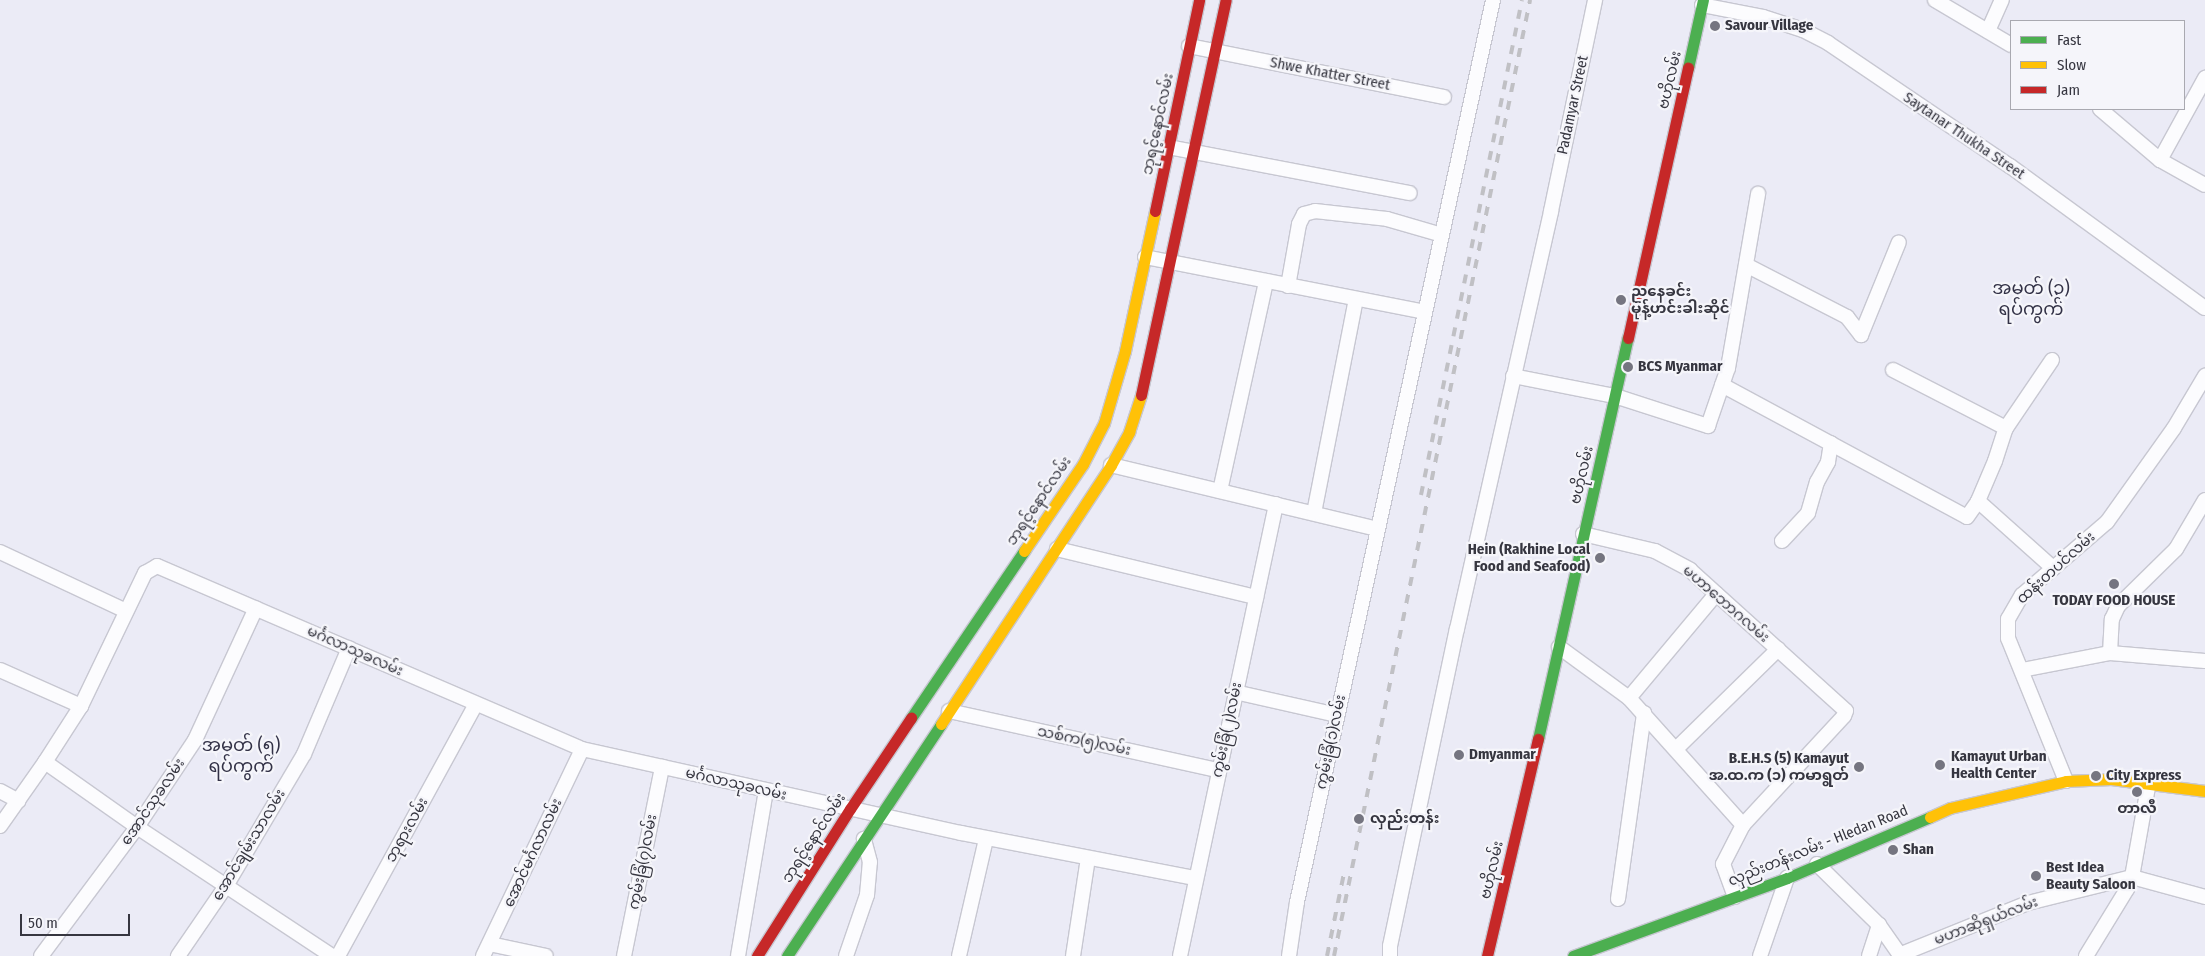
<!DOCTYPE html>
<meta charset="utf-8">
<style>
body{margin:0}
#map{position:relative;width:2205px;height:956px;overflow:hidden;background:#ebebf6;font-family:"Fira Sans Condensed","Noto Sans Myanmar",sans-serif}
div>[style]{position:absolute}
.roads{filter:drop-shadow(1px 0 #c7c7d1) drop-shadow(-1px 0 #c7c7d1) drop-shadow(0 1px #c7c7d1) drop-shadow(0 -1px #c7c7d1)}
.street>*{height:14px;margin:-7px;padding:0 7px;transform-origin:7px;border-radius:7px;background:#fcfcfe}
.fast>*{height:11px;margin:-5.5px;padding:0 5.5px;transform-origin:5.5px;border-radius:5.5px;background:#4caf50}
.slow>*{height:11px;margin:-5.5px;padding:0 5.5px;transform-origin:5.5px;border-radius:5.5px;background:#ffc107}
.jam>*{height:11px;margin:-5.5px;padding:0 5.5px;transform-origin:5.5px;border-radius:5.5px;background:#c62828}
.rail>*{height:4px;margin-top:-2px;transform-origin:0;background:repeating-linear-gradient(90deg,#c0c0c4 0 9px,transparent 0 18px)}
.dots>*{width:14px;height:14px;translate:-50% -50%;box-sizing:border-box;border:2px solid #f5f5fa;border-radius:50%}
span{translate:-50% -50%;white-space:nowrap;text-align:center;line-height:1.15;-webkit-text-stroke:4.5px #f5f5fa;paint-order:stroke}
.poi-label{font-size:15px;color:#363640;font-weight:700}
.left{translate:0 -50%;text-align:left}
.right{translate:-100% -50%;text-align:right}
.street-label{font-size:15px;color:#363640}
.quarter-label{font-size:18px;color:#333247}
.legend{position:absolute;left:2010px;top:20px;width:175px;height:90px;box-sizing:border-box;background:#f5f5fa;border:1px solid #a9a9b0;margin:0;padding:6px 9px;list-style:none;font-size:15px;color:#363640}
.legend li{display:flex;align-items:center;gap:10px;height:25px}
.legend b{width:25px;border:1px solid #a9a9b0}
.scale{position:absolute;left:20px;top:914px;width:110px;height:22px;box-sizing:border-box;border:2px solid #363640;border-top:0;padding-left:6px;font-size:15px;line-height:18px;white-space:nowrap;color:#363640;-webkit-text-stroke:4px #f5f5fa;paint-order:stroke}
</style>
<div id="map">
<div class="roads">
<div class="street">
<i style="left:1935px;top:0;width:88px;rotate:30.6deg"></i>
<i style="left:1702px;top:5px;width:62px;rotate:11.1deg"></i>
<i style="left:1763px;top:17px;width:42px;rotate:18deg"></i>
<i style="left:1803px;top:30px;width:28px;rotate:27deg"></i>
<i style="left:1828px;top:43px;width:220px;rotate:34.1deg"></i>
<i style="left:2010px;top:166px;width:241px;rotate:36.1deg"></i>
<i style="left:1988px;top:31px;width:34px;rotate:-66deg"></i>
<i style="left:1189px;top:46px;width:260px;rotate:11.3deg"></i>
<i style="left:2100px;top:109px;width:79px;rotate:40.4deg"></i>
<i style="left:2160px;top:160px;width:51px;rotate:29.1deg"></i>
<i style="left:1168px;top:147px;width:246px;rotate:10.8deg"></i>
<i style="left:2160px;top:160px;width:94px;rotate:-61.2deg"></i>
<i style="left:1145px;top:257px;width:285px;rotate:11.1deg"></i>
<i style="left:1746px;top:265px;width:114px;rotate:27.2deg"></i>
<i style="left:1847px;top:317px;width:23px;rotate:52deg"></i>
<i style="left:1288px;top:286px;width:63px;rotate:-79.9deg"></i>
<i style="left:1299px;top:224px;width:11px;rotate:-63deg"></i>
<i style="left:1304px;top:214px;width:11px;rotate:-15deg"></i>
<i style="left:1315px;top:211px;width:72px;rotate:6.3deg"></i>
<i style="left:1387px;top:219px;width:57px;rotate:16.2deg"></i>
<i style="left:1861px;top:335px;width:100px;rotate:-67.8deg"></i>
<i style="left:1893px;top:370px;width:127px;rotate:27.2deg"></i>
<i style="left:1513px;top:376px;width:104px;rotate:11.1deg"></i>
<i style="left:1615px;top:396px;width:98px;rotate:17.9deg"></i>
<i style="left:1708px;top:426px;width:61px;rotate:-71deg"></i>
<i style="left:1728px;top:368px;width:177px;rotate:-80.2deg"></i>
<i style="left:1722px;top:385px;width:278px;rotate:28.3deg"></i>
<i style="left:1967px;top:517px;width:19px;rotate:-55deg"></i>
<i style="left:1978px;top:501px;width:43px;rotate:-67deg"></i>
<i style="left:1995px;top:461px;width:35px;rotate:-72deg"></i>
<i style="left:2006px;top:428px;width:82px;rotate:-55.9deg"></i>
<i style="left:1111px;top:465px;width:274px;rotate:13.5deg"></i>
<i style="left:1220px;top:491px;width:215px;rotate:-77.6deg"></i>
<i style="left:1978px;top:501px;width:101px;rotate:41.8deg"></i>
<i style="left:1314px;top:513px;width:218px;rotate:-78.9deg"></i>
<i style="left:1583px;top:534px;width:74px;rotate:13.3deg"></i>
<i style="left:1655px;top:551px;width:40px;rotate:28deg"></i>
<i style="left:1690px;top:570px;width:210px;rotate:42.1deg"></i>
<i style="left:1846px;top:711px;width:5px;rotate:112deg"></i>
<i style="left:1844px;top:716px;width:149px;rotate:132.8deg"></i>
<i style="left:1743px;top:825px;width:44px;rotate:117.1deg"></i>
<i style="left:1723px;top:864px;width:35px;rotate:70deg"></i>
<i style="left:1782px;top:541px;width:38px;rotate:-47deg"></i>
<i style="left:1808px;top:513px;width:32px;rotate:-74deg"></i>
<i style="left:1817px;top:482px;width:23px;rotate:-61deg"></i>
<i style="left:1828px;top:462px;width:19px;rotate:-81deg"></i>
<i style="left:1057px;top:549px;width:205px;rotate:13.6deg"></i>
<i style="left:0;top:552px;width:139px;rotate:25.1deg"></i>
<i style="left:1559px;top:647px;width:87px;rotate:36.1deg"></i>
<i style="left:1629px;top:698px;width:171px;rotate:48.1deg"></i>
<i style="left:2110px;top:653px;width:34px;rotate:-87deg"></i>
<i style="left:2112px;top:619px;width:14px;rotate:-65deg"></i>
<i style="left:2118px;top:606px;width:81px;rotate:-44.5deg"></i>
<i style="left:2176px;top:549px;width:57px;rotate:-59.4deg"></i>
<i style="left:0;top:670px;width:89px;rotate:24deg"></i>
<i style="left:2022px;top:670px;width:90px;rotate:-10.9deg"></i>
<i style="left:2110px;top:653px;width:95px;rotate:4.8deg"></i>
<i style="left:1235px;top:692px;width:105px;rotate:12.7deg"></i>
<i style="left:1629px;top:698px;width:136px;rotate:-50.1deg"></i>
<i style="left:949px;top:711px;width:275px;rotate:12.4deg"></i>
<i style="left:1676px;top:749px;width:143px;rotate:-44.4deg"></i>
<i style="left:45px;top:762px;width:113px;rotate:35.2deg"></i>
<i style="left:137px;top:827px;width:234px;rotate:33.5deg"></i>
<i style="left:2066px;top:781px;width:154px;rotate:-112.1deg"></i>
<i style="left:2008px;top:638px;width:19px;rotate:-90deg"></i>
<i style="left:2008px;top:619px;width:28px;rotate:-60deg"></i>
<i style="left:2022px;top:595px;width:112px;rotate:-40.7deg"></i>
<i style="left:2107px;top:522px;width:115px;rotate:-54.5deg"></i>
<i style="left:2174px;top:428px;width:61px;rotate:-59.2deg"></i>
<i style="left:0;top:791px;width:21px;rotate:28deg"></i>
<i style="left:0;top:826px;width:78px;rotate:-54.9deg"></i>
<i style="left:45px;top:762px;width:67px;rotate:-57.3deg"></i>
<i style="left:81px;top:706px;width:148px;rotate:-64.3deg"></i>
<i style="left:145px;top:573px;width:14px;rotate:-30deg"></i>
<i style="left:157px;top:566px;width:463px;rotate:23.3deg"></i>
<i style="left:582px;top:749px;width:388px;rotate:12.5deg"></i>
<i style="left:961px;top:833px;width:238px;rotate:10.9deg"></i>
<i style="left:1817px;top:864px;width:87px;rotate:44.5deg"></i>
<i style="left:1879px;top:925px;width:38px;rotate:55deg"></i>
<i style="left:1618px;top:899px;width:188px;rotate:-82deg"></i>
<i style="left:490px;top:944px;width:57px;rotate:12.1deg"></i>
<i style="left:1899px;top:955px;width:139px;rotate:-22deg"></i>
<i style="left:2028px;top:903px;width:107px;rotate:-14deg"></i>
<i style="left:2132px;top:877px;width:76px;rotate:15.3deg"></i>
<i style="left:41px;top:956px;width:161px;rotate:-53.3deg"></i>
<i style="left:137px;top:827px;width:105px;rotate:-56.3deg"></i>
<i style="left:195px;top:740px;width:145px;rotate:-65.2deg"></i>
<i style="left:178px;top:956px;width:85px;rotate:-55.6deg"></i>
<i style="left:226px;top:886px;width:153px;rotate:-59.4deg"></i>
<i style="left:304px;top:754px;width:115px;rotate:-67deg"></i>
<i style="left:338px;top:956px;width:287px;rotate:-61.3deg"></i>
<i style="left:483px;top:956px;width:229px;rotate:-64.4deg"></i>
<i style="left:624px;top:956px;width:193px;rotate:-78.6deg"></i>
<i style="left:738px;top:956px;width:167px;rotate:-80.4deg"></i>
<i style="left:846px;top:956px;width:65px;rotate:-71deg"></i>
<i style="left:867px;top:895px;width:33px;rotate:-85deg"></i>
<i style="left:870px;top:862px;width:24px;rotate:-105deg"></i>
<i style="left:959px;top:956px;width:120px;rotate:-77deg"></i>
<i style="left:1073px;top:956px;width:99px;rotate:-81.3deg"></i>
<i style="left:1180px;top:956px;width:462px;rotate:-78deg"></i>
<i style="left:1289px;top:956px;width:55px;rotate:-81.6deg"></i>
<i style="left:1297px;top:902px;width:923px;rotate:-77.74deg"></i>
<i style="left:1390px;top:956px;width:10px;rotate:-90deg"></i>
<i style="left:1390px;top:946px;width:324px;rotate:-78.1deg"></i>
<i style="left:1457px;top:629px;width:428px;rotate:-77.3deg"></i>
<i style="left:1551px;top:211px;width:216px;rotate:-78.2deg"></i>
<i style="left:1760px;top:956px;width:83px;rotate:-70.9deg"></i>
<i style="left:1869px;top:956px;width:33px;rotate:-72deg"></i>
<i style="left:2086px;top:956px;width:79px;rotate:-58.5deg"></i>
<i style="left:2127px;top:889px;width:13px;rotate:-67deg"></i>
<i style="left:2132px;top:877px;width:97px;rotate:-79.9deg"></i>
</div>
<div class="fast">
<i style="left:1688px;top:68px;width:70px;rotate:-77.6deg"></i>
<i style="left:911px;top:718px;width:202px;rotate:-55.9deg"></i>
<i style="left:1538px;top:739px;width:411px;rotate:-77.4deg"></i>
<i style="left:787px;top:956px;width:278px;rotate:-56.4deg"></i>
<i style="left:1573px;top:956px;width:228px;rotate:-20deg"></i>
<i style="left:1787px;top:878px;width:155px;rotate:-23.1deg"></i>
</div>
<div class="slow">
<i style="left:1024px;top:551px;width:105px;rotate:-55.9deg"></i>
<i style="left:1083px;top:464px;width:46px;rotate:-62.9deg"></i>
<i style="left:1104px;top:423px;width:75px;rotate:-73.7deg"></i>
<i style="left:1125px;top:351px;width:143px;rotate:-77.9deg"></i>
<i style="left:941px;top:724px;width:310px;rotate:-56.7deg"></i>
<i style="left:1111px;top:465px;width:38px;rotate:-61deg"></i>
<i style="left:1129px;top:432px;width:39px;rotate:-72deg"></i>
<i style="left:1930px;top:817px;width:22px;rotate:-24deg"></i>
<i style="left:1950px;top:808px;width:119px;rotate:-13.1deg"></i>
<i style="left:2066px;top:781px;width:45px;rotate:-2.5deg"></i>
<i style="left:2111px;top:779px;width:95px;rotate:7.3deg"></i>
</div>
<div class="jam">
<i style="left:1155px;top:211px;width:216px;rotate:-78.2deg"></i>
<i style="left:1628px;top:338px;width:277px;rotate:-77.5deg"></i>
<i style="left:1141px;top:395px;width:404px;rotate:-77.9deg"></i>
<i style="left:757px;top:956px;width:174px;rotate:-57.7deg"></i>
<i style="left:850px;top:809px;width:110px;rotate:-56.2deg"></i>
<i style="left:1487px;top:956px;width:223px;rotate:-76.8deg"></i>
</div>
</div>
<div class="rail">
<i style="left:1421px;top:495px;width:505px;rotate:-78.47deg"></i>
<i style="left:1327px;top:956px;width:85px;rotate:-78.4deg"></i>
<i style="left:1334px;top:956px;width:976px;rotate:-78.41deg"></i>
</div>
<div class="dots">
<i style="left:1715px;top:26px;background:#757580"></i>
<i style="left:1621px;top:300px;background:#757580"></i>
<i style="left:1628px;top:367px;background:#757580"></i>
<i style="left:1600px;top:558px;background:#757580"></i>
<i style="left:2114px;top:584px;background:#757580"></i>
<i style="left:1459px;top:755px;background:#757580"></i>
<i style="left:1940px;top:765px;background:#757580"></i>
<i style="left:1859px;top:767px;background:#757580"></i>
<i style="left:2096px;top:776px;background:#757580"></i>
<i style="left:2137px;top:792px;background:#757580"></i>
<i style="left:1359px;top:819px;background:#757580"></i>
<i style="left:1893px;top:850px;background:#757580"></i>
<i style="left:2036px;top:876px;background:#757580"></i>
</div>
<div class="poi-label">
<span class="left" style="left:1725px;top:26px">Savour Village</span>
<span class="left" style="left:1631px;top:300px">ညနေခင်း<br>မုန့်ဟင်းခါးဆိုင်</span>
<span class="left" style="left:1638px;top:367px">BCS Myanmar</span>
<span class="right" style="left:1590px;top:558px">Hein (Rakhine Local<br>Food and Seafood)</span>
<span style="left:2114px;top:601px">TODAY FOOD HOUSE</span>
<span class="left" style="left:1469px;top:755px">Dmyanmar</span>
<span class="left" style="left:1951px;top:765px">Kamayut Urban<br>Health Center</span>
<span class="right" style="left:1849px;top:767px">B.E.H.S (5) Kamayut<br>အ.ထ.က (၁) ကမာရွတ်</span>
<span class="left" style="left:2106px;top:776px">City Express</span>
<span style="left:2137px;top:809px">တာလီ</span>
<span class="left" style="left:1370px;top:819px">လှည်းတန်း</span>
<span class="left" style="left:1903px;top:850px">Shan</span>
<span class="left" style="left:2046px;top:876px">Best Idea<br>Beauty Saloon</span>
</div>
<div class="street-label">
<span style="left:1330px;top:74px;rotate:11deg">Shwe Khatter Street</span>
<span style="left:1670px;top:80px;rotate:-77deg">ဗဟိုလမ်း</span>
<span style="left:1573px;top:105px;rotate:-78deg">Padamyar Street</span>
<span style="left:1158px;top:124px;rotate:-78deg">ဘုရင့်နောင်လမ်း</span>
<span style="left:1964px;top:136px;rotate:34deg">Saytanar Thukha Street</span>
<span style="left:1582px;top:475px;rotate:-77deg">ဗဟိုလမ်း</span>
<span style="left:1039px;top:501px;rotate:-56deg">ဘုရင့်နောင်လမ်း</span>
<span style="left:2056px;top:568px;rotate:-42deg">ထန်းတပင်လမ်း</span>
<span style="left:1726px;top:604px;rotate:41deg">မဟာဘောဂလမ်း</span>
<span style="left:355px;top:651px;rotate:24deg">မင်္ဂလာသုခလမ်း</span>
<span style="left:1227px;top:730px;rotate:-78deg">ကွမ်းခြံ(၂)လမ်း</span>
<span style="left:1084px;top:741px;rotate:12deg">သစ်က(၅)လမ်း</span>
<span style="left:1331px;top:742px;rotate:-78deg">ကွမ်းခြံ(၁)လမ်း</span>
<span style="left:736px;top:784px;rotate:13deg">မင်္ဂလာသုခလမ်း</span>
<span style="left:153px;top:802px;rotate:-56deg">အောင်သုခလမ်း</span>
<span style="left:407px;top:830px;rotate:-61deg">ဘုရားလမ်း</span>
<span style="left:814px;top:838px;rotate:-57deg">ဘုရင့်နောင်လမ်း</span>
<span style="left:249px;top:845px;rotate:-59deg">အောင်ချမ်းသာလမ်း</span>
<span style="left:1818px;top:846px;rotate:-22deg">လှည်းတန်းလမ်း - Hledan Road</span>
<span style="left:533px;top:853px;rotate:-65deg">အောင်မင်္ဂလာလမ်း</span>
<span style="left:643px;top:862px;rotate:-79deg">ကွမ်းခြံ(၇)လမ်း</span>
<span style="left:1492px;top:870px;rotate:-77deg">ဗဟိုလမ်း</span>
<span style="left:1986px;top:921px;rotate:-21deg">မဟာဆိုရှယ်လမ်း</span>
</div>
<div class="quarter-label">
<span style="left:2031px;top:299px">အမှတ် (၃)<br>ရပ်ကွက်</span>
<span style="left:241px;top:756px">အမှတ် (၅)<br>ရပ်ကွက်</span>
</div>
<ul class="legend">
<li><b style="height:6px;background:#4caf50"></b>Fast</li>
<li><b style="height:6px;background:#ffc107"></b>Slow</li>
<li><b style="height:6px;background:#c62828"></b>Jam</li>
</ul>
<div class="scale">50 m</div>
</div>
